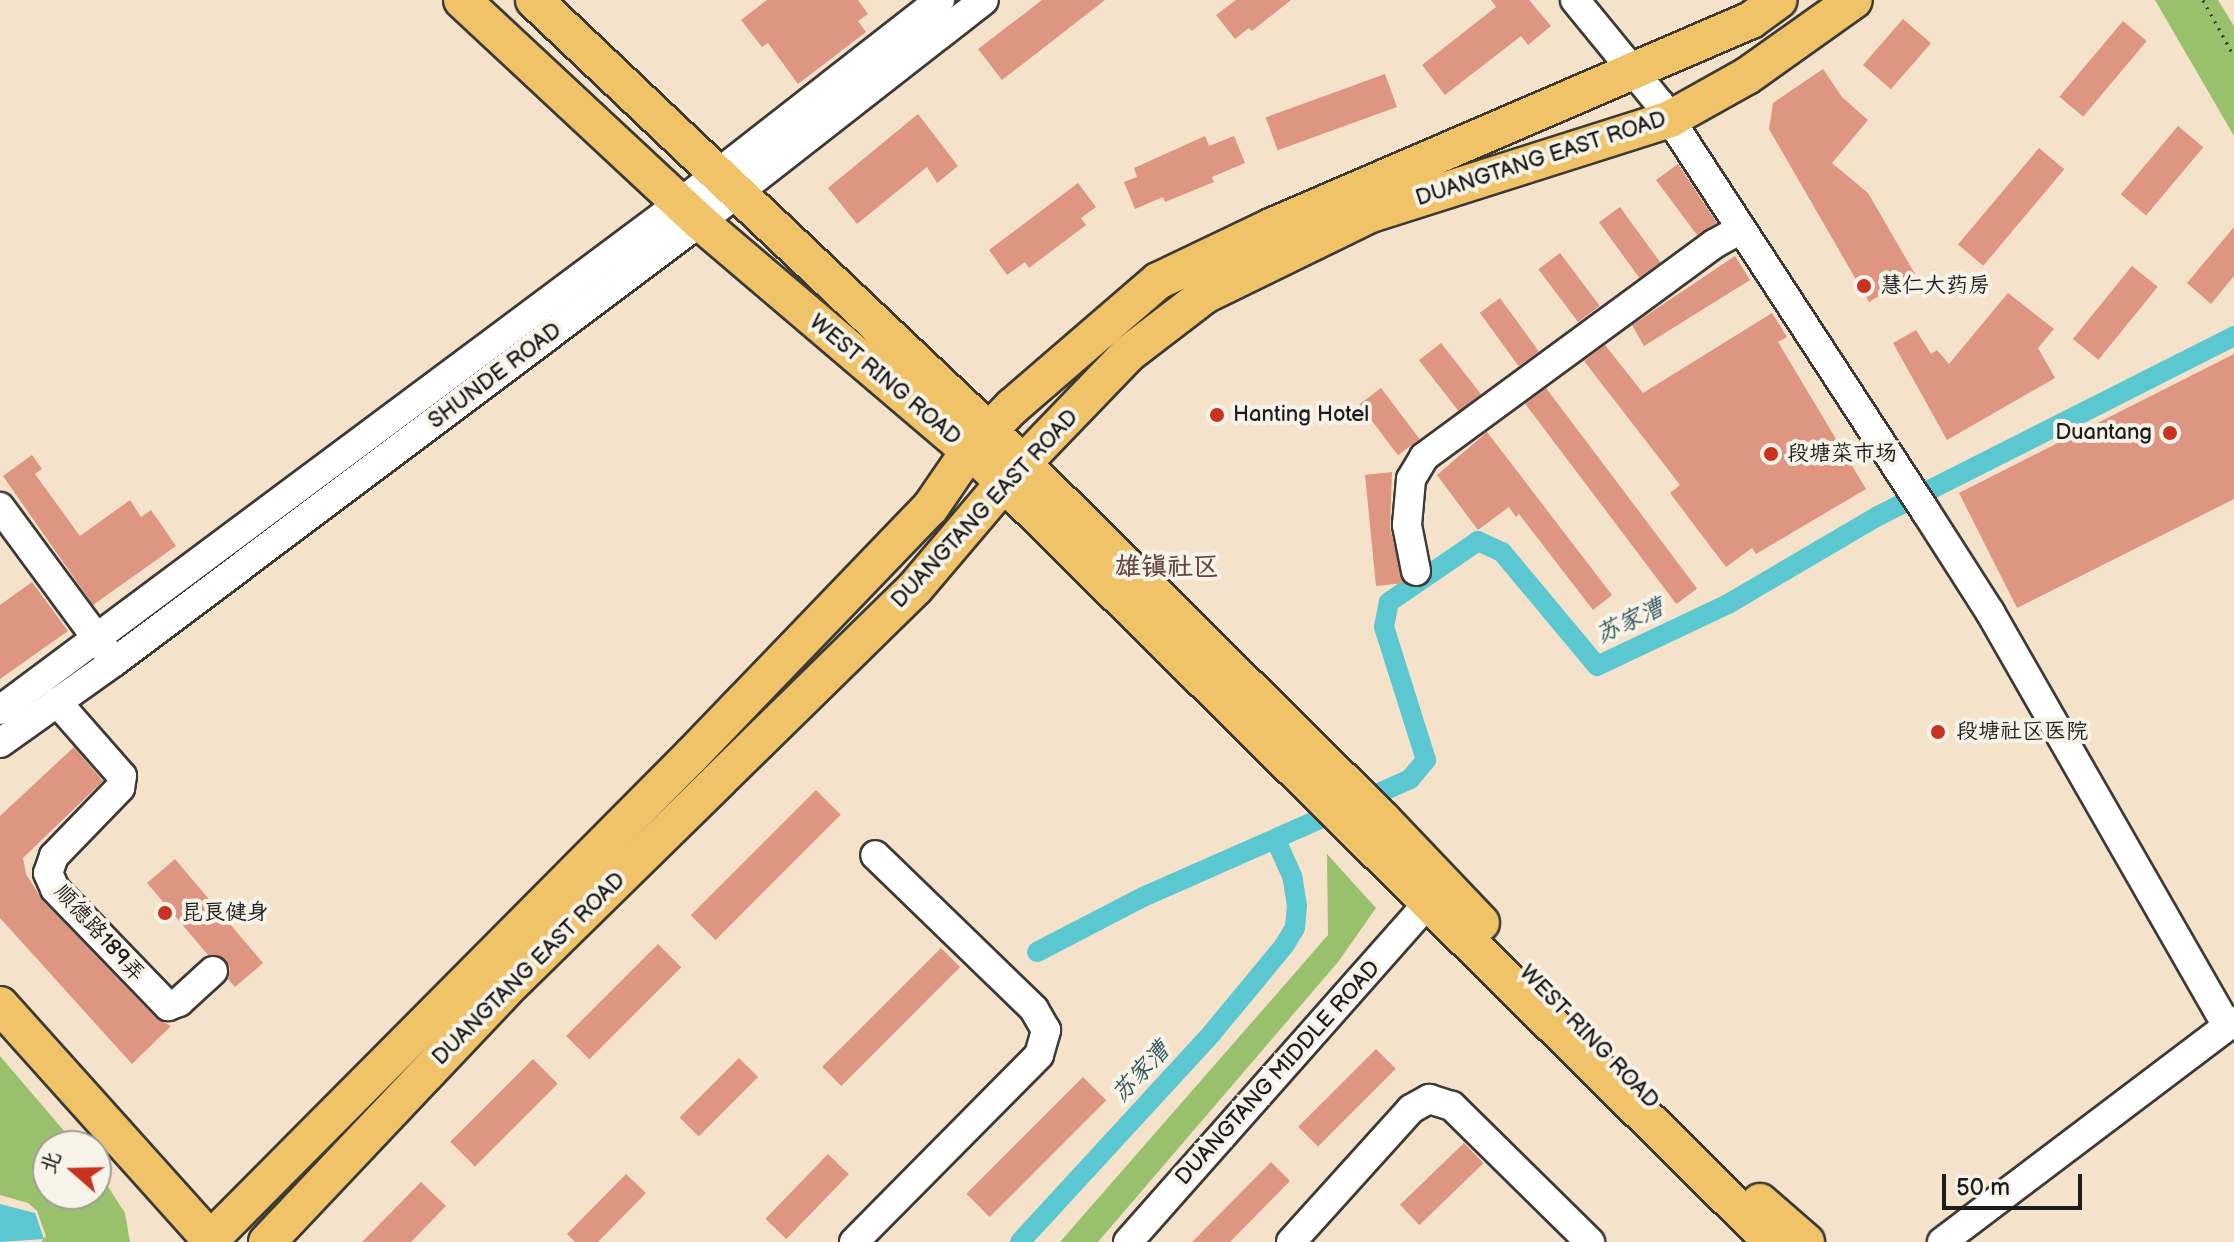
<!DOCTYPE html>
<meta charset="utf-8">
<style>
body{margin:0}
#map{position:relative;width:2234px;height:1242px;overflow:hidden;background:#f5e2ca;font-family:"Balsamiq Sans","LXGW WenKai TC",sans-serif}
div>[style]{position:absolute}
.green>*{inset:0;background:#99c16d}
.water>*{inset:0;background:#5bc7d1}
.canal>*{height:20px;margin:-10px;padding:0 10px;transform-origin:10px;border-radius:10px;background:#5bc7d1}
.building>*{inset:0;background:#de9683;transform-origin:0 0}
.path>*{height:3px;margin-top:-1.5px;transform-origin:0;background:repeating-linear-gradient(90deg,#3d3a36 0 2px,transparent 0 8px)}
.roads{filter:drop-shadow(2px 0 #3d3a36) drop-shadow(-2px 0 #3d3a36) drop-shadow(0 2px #3d3a36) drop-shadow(0 -2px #3d3a36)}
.minor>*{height:28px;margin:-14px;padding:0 14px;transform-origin:14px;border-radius:14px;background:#fff}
.major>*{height:36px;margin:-18px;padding:0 18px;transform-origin:18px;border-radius:18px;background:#f0c369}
.dots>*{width:22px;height:22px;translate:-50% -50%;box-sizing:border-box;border:4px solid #f7f3e8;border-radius:50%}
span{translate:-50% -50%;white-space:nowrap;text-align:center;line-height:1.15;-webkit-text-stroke:8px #f7f3e8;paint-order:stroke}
.street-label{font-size:22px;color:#1c1c1c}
.poi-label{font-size:22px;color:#1c1c1c}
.left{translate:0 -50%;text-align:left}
.right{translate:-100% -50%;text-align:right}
.water-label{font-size:24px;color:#32585b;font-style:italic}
.quarter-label{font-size:26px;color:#604740;font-weight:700}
.north{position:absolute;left:32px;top:1130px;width:80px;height:80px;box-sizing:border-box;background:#f7f3e8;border:2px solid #9f9d96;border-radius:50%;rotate:290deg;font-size:22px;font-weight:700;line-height:32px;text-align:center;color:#1c1c1c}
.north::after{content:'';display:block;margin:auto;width:28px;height:36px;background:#c8321e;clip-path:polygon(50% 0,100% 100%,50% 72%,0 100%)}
.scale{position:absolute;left:1942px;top:1174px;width:140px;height:36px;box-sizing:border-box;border:4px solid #1c1c1c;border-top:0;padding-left:10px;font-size:24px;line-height:28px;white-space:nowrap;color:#1c1c1c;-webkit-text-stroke:6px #f7f3e8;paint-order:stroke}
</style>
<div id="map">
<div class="green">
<i style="clip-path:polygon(2155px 0,2218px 0,2234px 26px,2234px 136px)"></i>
<i style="clip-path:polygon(1327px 854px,1376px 908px,1338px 962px,1098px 1242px,1060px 1242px,1328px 935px)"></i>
<i style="clip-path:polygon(0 1056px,77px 1146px,48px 1146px,48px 1194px,96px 1194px,96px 1168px,125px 1213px,130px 1242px,41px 1242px,46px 1236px,37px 1211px,28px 1203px,0 1195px)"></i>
</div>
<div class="water">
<i style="clip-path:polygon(0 1204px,35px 1213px,44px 1239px,0 1242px)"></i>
</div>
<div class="canal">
<i style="left:1037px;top:952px;width:119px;rotate:-27.4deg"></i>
<i style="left:1143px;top:897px;width:292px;rotate:-23.8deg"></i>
<i style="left:1410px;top:779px;width:25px;rotate:-50deg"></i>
<i style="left:1426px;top:760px;width:139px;rotate:-107.5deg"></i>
<i style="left:1384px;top:627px;width:25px;rotate:-79deg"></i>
<i style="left:1389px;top:602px;width:108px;rotate:-34.4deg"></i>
<i style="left:1478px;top:541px;width:26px;rotate:25deg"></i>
<i style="left:1502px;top:552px;width:148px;rotate:50.2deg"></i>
<i style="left:1597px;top:666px;width:145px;rotate:-25.3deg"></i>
<i style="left:1728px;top:604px;width:174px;rotate:-30.4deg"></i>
<i style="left:1878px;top:516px;width:399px;rotate:-26.8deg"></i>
<i style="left:1020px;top:1242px;width:284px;rotate:-47.4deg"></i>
<i style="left:1212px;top:1033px;width:113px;rotate:-50.4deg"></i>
<i style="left:1284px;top:946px;width:21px;rotate:-59deg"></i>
<i style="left:1295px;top:928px;width:22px;rotate:-85deg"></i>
<i style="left:1297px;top:906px;width:30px;rotate:-99deg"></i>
<i style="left:1292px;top:876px;width:39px;rotate:-114deg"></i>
</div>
<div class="building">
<i style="clip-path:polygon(767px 0,858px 0,868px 14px,858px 21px,866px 32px,798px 84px,768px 43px,762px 47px,741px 20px)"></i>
<i style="clip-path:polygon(1042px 0,1105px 0,1002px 80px,978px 49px)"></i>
<i style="clip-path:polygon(1236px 0,1291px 0,1252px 31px,1249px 28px,1235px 39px,1216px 15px)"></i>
<i style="clip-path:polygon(1491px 0,1529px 0,1551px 26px,1528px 45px,1521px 36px,1445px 95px,1422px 65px,1496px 7px)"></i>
<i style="left:1903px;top:19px;width:37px;height:61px;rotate:41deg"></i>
<i style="left:2123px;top:21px;width:31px;height:99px;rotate:40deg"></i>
<i style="clip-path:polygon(1823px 69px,1842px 97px,1868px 120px,1832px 163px,1868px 193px,1915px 274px,1869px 302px,1769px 129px,1773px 103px)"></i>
<i style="left:1385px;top:74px;width:35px;height:127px;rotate:70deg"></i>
<i style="clip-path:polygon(918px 114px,958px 166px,937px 183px,927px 167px,857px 224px,828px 188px)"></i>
<i style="left:2178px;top:126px;width:33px;height:89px;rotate:40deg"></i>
<i style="clip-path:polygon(1205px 136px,1209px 146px,1234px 136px,1245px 163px,1212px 177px,1214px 182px,1165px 202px,1163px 197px,1135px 209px,1124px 182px,1137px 177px,1134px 168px)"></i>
<i style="left:2039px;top:148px;width:33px;height:126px;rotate:40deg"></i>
<i style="clip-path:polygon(1678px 164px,1717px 223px,1697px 235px,1656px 180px)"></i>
<i style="clip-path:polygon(1078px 183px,1096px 207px,1081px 218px,1086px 225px,1029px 268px,1025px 262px,1007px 275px,989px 250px)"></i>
<i style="left:1620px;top:207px;width:69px;height:26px;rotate:54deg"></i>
<i style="clip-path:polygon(2234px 227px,2234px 276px,2211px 304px,2187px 283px)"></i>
<i style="left:1560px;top:253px;width:66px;height:27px;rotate:53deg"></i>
<i style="clip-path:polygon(1735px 256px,1750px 280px,1644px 346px,1632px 325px)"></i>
<i style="left:2132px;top:266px;width:33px;height:94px;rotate:39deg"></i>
<i style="clip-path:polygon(2008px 293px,2054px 329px,2038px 348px,2055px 378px,1947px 440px,1893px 343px,1916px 330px,1931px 354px,1937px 350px,1949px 364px)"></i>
<i style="left:1500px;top:298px;width:66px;height:25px;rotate:54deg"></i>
<i style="clip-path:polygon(1772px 313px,1787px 337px,1778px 342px,1866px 489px,1756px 554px,1752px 548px,1726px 567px,1670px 493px,1680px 485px,1584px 361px,1605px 345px,1643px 393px)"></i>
<i style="left:1441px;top:343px;width:65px;height:28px;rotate:52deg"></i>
<i style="clip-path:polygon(2234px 354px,2234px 499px,2017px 608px,1959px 493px)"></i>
<i style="left:1381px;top:388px;width:64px;height:27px;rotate:53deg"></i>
<i style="left:1546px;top:388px;width:251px;height:26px;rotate:53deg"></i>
<i style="clip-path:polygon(1487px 432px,1612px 595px,1593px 610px,1519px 514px,1516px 517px,1509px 507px,1478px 530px,1437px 475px)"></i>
<i style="clip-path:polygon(32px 455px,42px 469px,35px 474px,80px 536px,130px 500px,141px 517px,151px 510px,176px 546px,93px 605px,3px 476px)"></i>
<i style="clip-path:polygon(1392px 472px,1390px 528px,1404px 583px,1376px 586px,1365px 475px)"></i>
<i style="clip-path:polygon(32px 582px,68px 631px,0 679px,0 605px)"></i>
<i style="clip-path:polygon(74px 747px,103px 781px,23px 858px,26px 874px,43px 901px,156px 1018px,171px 1026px,132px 1064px,0 918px,0 816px)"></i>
<i style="left:816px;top:790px;width:35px;height:177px;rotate:45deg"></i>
<i style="clip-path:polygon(175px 859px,263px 963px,235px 987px,228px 979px,230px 968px,226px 960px,217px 955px,208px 955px,147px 883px)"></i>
<i style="left:658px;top:944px;width:33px;height:130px;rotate:45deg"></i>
<i style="left:941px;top:948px;width:27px;height:168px;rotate:45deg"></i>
<i style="left:1376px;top:1049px;width:28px;height:110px;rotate:45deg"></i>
<i style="left:739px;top:1058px;width:27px;height:84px;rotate:45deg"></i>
<i style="left:533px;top:1059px;width:35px;height:117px;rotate:45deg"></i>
<i style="left:1083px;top:1077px;width:33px;height:165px;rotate:45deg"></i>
<i style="left:1464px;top:1143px;width:28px;height:89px;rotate:46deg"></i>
<i style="left:828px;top:1154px;width:29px;height:90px;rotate:44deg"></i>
<i style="clip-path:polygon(1271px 1162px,1290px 1181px,1230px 1242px,1192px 1242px)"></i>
<i style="clip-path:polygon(626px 1174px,646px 1193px,598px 1242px,575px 1242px,567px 1234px)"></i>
<i style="clip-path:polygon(421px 1182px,446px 1206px,411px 1242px,362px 1242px)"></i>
</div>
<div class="path">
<i style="left:2203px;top:0;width:64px;rotate:61deg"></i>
</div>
<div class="roads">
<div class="minor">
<i style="left:1575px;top:0;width:134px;rotate:50.7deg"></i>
<i style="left:1660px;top:104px;width:487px;rotate:56.9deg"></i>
<i style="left:1926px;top:512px;width:119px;rotate:57.4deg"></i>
<i style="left:1990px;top:612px;width:476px;rotate:60.2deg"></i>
<i style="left:0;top:507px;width:179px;rotate:53.6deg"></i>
<i style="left:1416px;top:571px;width:47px;rotate:-101.1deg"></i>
<i style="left:1407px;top:525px;width:46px;rotate:-85deg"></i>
<i style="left:1411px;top:479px;width:26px;rotate:-59deg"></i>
<i style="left:1424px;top:457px;width:360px;rotate:-36.3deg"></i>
<i style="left:1714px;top:244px;width:31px;rotate:-29deg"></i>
<i style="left:57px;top:702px;width:98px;rotate:48.7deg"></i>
<i style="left:122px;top:776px;width:12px;rotate:99deg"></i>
<i style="left:120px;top:788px;width:95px;rotate:134.1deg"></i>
<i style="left:54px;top:856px;width:18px;rotate:109deg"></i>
<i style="left:48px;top:873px;width:17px;rotate:66deg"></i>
<i style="left:55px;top:889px;width:163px;rotate:46deg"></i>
<i style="left:168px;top:1006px;width:12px;rotate:-20deg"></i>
<i style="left:179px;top:1002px;width:46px;rotate:-42.4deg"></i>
<i style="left:0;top:710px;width:848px;rotate:-36.71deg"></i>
<i style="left:680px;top:203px;width:330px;rotate:-38deg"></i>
<i style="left:0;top:743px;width:140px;rotate:-35.4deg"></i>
<i style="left:114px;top:662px;width:733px;rotate:-36.9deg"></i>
<i style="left:700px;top:222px;width:360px;rotate:-38deg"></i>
<i style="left:854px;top:1242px;width:263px;rotate:-45.3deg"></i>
<i style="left:1039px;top:1055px;width:26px;rotate:-74deg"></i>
<i style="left:1046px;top:1030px;width:24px;rotate:-120deg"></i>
<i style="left:1034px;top:1009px;width:221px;rotate:-135.9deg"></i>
<i style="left:1128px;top:1242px;width:451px;rotate:-48.5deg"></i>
<i style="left:1291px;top:1242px;width:179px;rotate:-47.9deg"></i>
<i style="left:1411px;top:1109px;width:21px;rotate:-29deg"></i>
<i style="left:1429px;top:1099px;width:24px;rotate:17deg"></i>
<i style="left:1452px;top:1106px;width:194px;rotate:44.6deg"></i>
<i style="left:1942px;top:1242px;width:366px;rotate:-37.1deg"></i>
</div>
<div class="major">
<i style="left:462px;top:0;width:325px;rotate:43deg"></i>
<i style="left:700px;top:222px;width:381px;rotate:40.4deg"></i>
<i style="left:990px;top:469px;width:1100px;rotate:44.67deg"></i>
<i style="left:534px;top:0;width:657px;rotate:43.46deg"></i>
<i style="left:1011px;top:452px;width:523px;rotate:44.69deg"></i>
<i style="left:1383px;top:820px;width:142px;rotate:46.4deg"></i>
<i style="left:0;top:1005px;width:319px;rotate:48.1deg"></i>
<i style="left:1760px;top:1202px;width:61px;rotate:41deg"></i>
<i style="left:208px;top:1242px;width:687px;rotate:-45.18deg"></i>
<i style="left:692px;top:755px;width:343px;rotate:-46.1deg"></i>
<i style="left:930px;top:508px;width:69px;rotate:-55.6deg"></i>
<i style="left:969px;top:451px;width:62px;rotate:-45.7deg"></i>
<i style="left:1012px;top:407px;width:193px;rotate:-40.8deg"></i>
<i style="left:1158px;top:281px;width:127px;rotate:-25.6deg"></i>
<i style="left:1273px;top:226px;width:520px;rotate:-23.31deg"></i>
<i style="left:1751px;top:20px;width:34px;rotate:-36deg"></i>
<i style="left:267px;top:1242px;width:347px;rotate:-46.6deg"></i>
<i style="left:505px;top:990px;width:574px;rotate:-44.44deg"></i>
<i style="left:915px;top:588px;width:138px;rotate:-49.7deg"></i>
<i style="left:1004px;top:483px;width:179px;rotate:-46.1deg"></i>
<i style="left:1128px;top:354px;width:97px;rotate:-37.5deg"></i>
<i style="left:1205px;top:295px;width:182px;rotate:-26.1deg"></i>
<i style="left:1368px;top:215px;width:317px;rotate:-17.6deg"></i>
<i style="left:1670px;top:119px;width:88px;rotate:-29.2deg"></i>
<i style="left:1747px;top:76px;width:131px;rotate:-35.4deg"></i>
</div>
</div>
<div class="dots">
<i style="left:1864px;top:286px;background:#c8321e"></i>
<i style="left:1217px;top:415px;background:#c8321e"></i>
<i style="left:2170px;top:433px;background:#c8321e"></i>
<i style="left:1771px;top:454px;background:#c8321e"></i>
<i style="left:1938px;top:732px;background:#c8321e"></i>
<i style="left:165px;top:913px;background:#c8321e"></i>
</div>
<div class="street-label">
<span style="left:1541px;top:159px;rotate:-18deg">DUANGTANG EAST ROAD</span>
<span style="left:495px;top:376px;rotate:-37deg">SHUNDE ROAD</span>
<span style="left:885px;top:380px;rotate:40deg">WEST RING ROAD</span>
<span style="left:985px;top:509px;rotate:-47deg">DUANGTANG EAST ROAD</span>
<span style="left:99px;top:933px;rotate:48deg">顺德路189弄</span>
<span style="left:529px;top:969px;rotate:-45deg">DUANGTANG EAST ROAD</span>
<span style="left:1589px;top:1037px;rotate:46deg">WEST RING ROAD</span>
<span style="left:1278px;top:1073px;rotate:-48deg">DUANGTANG MIDDLE ROAD</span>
</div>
<div class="poi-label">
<span class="left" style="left:1880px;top:286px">慧仁大药房</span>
<span class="left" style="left:1233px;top:415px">Hanting Hotel</span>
<span class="right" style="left:2152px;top:433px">Duantang</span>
<span class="left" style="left:1787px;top:454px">段塘菜市场</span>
<span class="left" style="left:1956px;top:732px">段塘社区医院</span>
<span class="left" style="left:181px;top:913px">昆良健身</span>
</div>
<div class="water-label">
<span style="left:1630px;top:621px;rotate:-25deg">苏家漕</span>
<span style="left:1141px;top:1072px;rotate:-47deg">苏家漕</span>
</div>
<div class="quarter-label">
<span style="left:1167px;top:568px">雄镇社区</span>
</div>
<div class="north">北</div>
<div class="scale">50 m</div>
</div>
